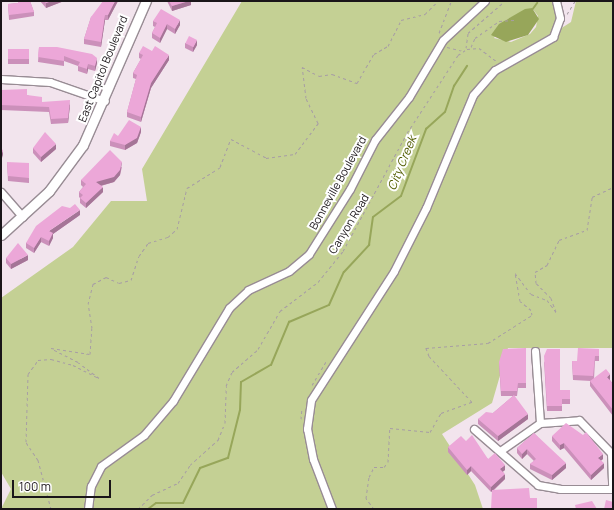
<!DOCTYPE html>
<style>
body{margin:0}
#map{position:relative;width:614px;height:510px;overflow:hidden;background:#f2e4ed;font-family:Manrope,sans-serif}
div>[style]{position:absolute}
.green>*{inset:0;background:#c4d094}
.water>*{inset:0;background:#97a65a}
.stream>*{height:2px;margin:-1px;padding:0 1px;transform-origin:1px;border-radius:1px;background:#97a65a}
.path>*{height:1px;margin-top:-0.5px;transform-origin:0;background:repeating-linear-gradient(90deg,#a79da4 0 3px,transparent 0 6px)}
.roads{filter:drop-shadow(1px 0 #988c94) drop-shadow(-1px 0 #988c94) drop-shadow(0 1px #988c94) drop-shadow(0 -1px #988c94)}
.minor>*{height:7px;margin:-3.5px;padding:0 3.5px;transform-origin:3.5px;border-radius:3.5px;background:#fff}
.tertiary>*{height:9px;margin:-4.5px;padding:0 4.5px;transform-origin:4.5px;border-radius:4.5px;background:#fff}
.wall>*{inset:0;background:#cb90ba;transform-origin:0 0}
.shaded-wall>*{inset:0;background:#a57597}
.building>*{inset:0;background:#eca7d8;transform-origin:0 0}
span{translate:-50% -50%;white-space:nowrap;text-align:center;line-height:1.15;-webkit-text-stroke:4px #fff;paint-order:stroke}
.street-label{font-size:11px;color:#1a1519}
.water-label{font-size:12px;color:#515c00;font-style:italic}
.frame{position:absolute;inset:0;border:2px solid #1a1519;pointer-events:none}
.scale{position:absolute;left:12px;top:480px;width:99px;height:18px;box-sizing:border-box;border:2px solid #1a1519;border-top:0;padding-left:5px;font-size:12px;line-height:14px;white-space:nowrap;color:#1a1519;-webkit-text-stroke:3px #fff;paint-order:stroke}
</style>
<div id="map">
<div class="green">
<i style="clip-path:polygon(evenodd,242px 1px,559px 1px,557px 31px,571px 22px,576px 1px,613px 1px,613px 348px,508px 348px,492px 403px,442px 434px,475px 485px,483px 509px,1px 509px,11px 489px,1px 472px,1px 298px,73px 247px,111px 201px,147px 201px,142px 169px,242px 1px,532px 8px,538px 16px,536px 27px,530px 34px,511px 42px,494px 38px,506px 20px,532px 8px)"></i>
</div>
<div class="water">
<i style="clip-path:polygon(532px 8px,539px 19px,528px 35px,506px 42px,491px 35px,499px 24px,525px 9px)"></i>
</div>
<div class="stream">
<i style="left:532px;top:10px;width:9px;rotate:-54deg"></i>
<i style="left:148px;top:509px;width:10px;rotate:-37deg"></i>
<i style="left:156px;top:503px;width:27px"></i>
<i style="left:183px;top:503px;width:39px;rotate:-64deg"></i>
<i style="left:200px;top:468px;width:30px;rotate:-20deg"></i>
<i style="left:228px;top:458px;width:49px;rotate:-76deg"></i>
<i style="left:240px;top:410px;width:28px;rotate:-88deg"></i>
<i style="left:241px;top:382px;width:34px;rotate:-30deg"></i>
<i style="left:271px;top:365px;width:47px;rotate:-67.3deg"></i>
<i style="left:289px;top:322px;width:43px;rotate:-23deg"></i>
<i style="left:329px;top:305px;width:36px;rotate:-66deg"></i>
<i style="left:344px;top:272px;width:37px;rotate:-47deg"></i>
<i style="left:369px;top:245px;width:28px;rotate:-82deg"></i>
<i style="left:373px;top:217px;width:35px;rotate:-37deg"></i>
<i style="left:401px;top:196px;width:72px;rotate:-69.5deg"></i>
<i style="left:426px;top:129px;width:25px;rotate:-42deg"></i>
<i style="left:445px;top:112px;width:28px;rotate:-71deg"></i>
<i style="left:454px;top:86px;width:24px;rotate:-57deg"></i>
</div>
<div class="path">
<i style="left:567px;top:14px;width:15px;rotate:-58deg"></i>
<i style="left:439px;top:33px;width:34px;rotate:-69deg"></i>
<i style="left:447px;top:47px;width:16px;rotate:14deg"></i>
<i style="left:471px;top:47px;width:10px;rotate:-66deg"></i>
<i style="left:475px;top:38px;width:29px;rotate:-35deg"></i>
<i style="left:499px;top:21px;width:15px;rotate:-4deg"></i>
<i style="left:466px;top:48px;width:15px;rotate:-82deg"></i>
<i style="left:468px;top:33px;width:49px;rotate:-40.9deg"></i>
<i style="left:312px;top:385px;width:27px;rotate:-59deg"></i>
<i style="left:301px;top:419px;width:11px;rotate:-85deg"></i>
<i style="left:51px;top:509px;width:51px;rotate:-104.9deg"></i>
<i style="left:38px;top:460px;width:22px;rotate:-124deg"></i>
<i style="left:26px;top:442px;width:68px;rotate:-88.3deg"></i>
<i style="left:28px;top:374px;width:17px;rotate:-54deg"></i>
<i style="left:38px;top:360px;width:13px;rotate:-4deg"></i>
<i style="left:51px;top:359px;width:23px;rotate:15deg"></i>
<i style="left:73px;top:365px;width:29px;rotate:27deg"></i>
<i style="left:99px;top:378px;width:26px;rotate:-143deg"></i>
<i style="left:78px;top:362px;width:30px;rotate:-153deg"></i>
<i style="left:51px;top:348px;width:39px;rotate:9deg"></i>
<i style="left:90px;top:354px;width:26px;rotate:-86deg"></i>
<i style="left:92px;top:328px;width:24px;rotate:-99deg"></i>
<i style="left:88px;top:304px;width:21px;rotate:-76deg"></i>
<i style="left:93px;top:284px;width:15px;rotate:-28deg"></i>
<i style="left:106px;top:277px;width:14px;rotate:25deg"></i>
<i style="left:119px;top:283px;width:12px;rotate:-14deg"></i>
<i style="left:131px;top:280px;width:25px;rotate:-72deg"></i>
<i style="left:139px;top:256px;width:16px;rotate:-55deg"></i>
<i style="left:148px;top:243px;width:21px;rotate:-17deg"></i>
<i style="left:168px;top:237px;width:12px;rotate:-42deg"></i>
<i style="left:177px;top:229px;width:42px;rotate:-76.3deg"></i>
<i style="left:187px;top:188px;width:39px;rotate:-32deg"></i>
<i style="left:220px;top:167px;width:30px;rotate:-69deg"></i>
<i style="left:231px;top:139px;width:40px;rotate:28deg"></i>
<i style="left:266px;top:158px;width:29px;rotate:-8deg"></i>
<i style="left:295px;top:154px;width:39px;rotate:-53deg"></i>
<i style="left:318px;top:123px;width:28px;rotate:-116deg"></i>
<i style="left:306px;top:98px;width:31px;rotate:-97deg"></i>
<i style="left:302px;top:67px;width:19px;rotate:28deg"></i>
<i style="left:319px;top:76px;width:13px;rotate:-9deg"></i>
<i style="left:332px;top:74px;width:27px;rotate:20deg"></i>
<i style="left:357px;top:83px;width:34px;rotate:-60deg"></i>
<i style="left:374px;top:54px;width:16px;rotate:-30deg"></i>
<i style="left:388px;top:46px;width:29px;rotate:-63deg"></i>
<i style="left:401px;top:20px;width:25px;rotate:-14deg"></i>
<i style="left:425px;top:14px;width:18px;rotate:-45deg"></i>
<i style="left:138px;top:509px;width:20px;rotate:-45deg"></i>
<i style="left:152px;top:495px;width:29px;rotate:-25deg"></i>
<i style="left:178px;top:483px;width:22px;rotate:-56deg"></i>
<i style="left:190px;top:465px;width:38px;rotate:-42deg"></i>
<i style="left:218px;top:440px;width:18px;rotate:-68deg"></i>
<i style="left:225px;top:423px;width:37px;rotate:-88deg"></i>
<i style="left:226px;top:386px;width:15px;rotate:-67deg"></i>
<i style="left:232px;top:372px;width:35px;rotate:-41deg"></i>
<i style="left:258px;top:349px;width:44px;rotate:-59.9deg"></i>
<i style="left:280px;top:311px;width:48px;rotate:-37.3deg"></i>
<i style="left:318px;top:282px;width:40px;rotate:-51deg"></i>
<i style="left:343px;top:251px;width:134px;rotate:-61.5deg"></i>
<i style="left:407px;top:133px;width:93px;rotate:-56.8deg"></i>
<i style="left:458px;top:55px;width:11px;rotate:-34deg"></i>
<i style="left:467px;top:49px;width:12px;rotate:-5deg"></i>
<i style="left:479px;top:48px;width:21px;rotate:37deg"></i>
<i style="left:257px;top:509px;width:14px"></i>
<i style="left:374px;top:509px;width:14px;rotate:-126deg"></i>
<i style="left:366px;top:498px;width:21px;rotate:-82deg"></i>
<i style="left:369px;top:477px;width:11px;rotate:-63deg"></i>
<i style="left:374px;top:467px;width:10px"></i>
<i style="left:384px;top:467px;width:6px;rotate:-51deg"></i>
<i style="left:388px;top:462px;width:34px;rotate:-87deg"></i>
<i style="left:390px;top:428px;width:40px;rotate:5.7deg"></i>
<i style="left:430px;top:432px;width:22px;rotate:-60deg"></i>
<i style="left:441px;top:413px;width:33px;rotate:-20deg"></i>
<i style="left:472px;top:402px;width:63px;rotate:-133.1deg"></i>
<i style="left:429px;top:356px;width:9px;rotate:-111deg"></i>
<i style="left:426px;top:348px;width:62px;rotate:-4.6deg"></i>
<i style="left:488px;top:343px;width:52px;rotate:-32.5deg"></i>
<i style="left:532px;top:315px;width:5px;rotate:-101deg"></i>
<i style="left:531px;top:310px;width:14px;rotate:-141deg"></i>
<i style="left:520px;top:301px;width:28px;rotate:-100deg"></i>
<i style="left:515px;top:273px;width:26px;rotate:53deg"></i>
<i style="left:531px;top:294px;width:17px;rotate:21deg"></i>
<i style="left:547px;top:300px;width:15px;rotate:53deg"></i>
<i style="left:556px;top:312px;width:15px;rotate:-110deg"></i>
<i style="left:551px;top:298px;width:21px;rotate:-135deg"></i>
<i style="left:536px;top:283px;width:11px;rotate:-95deg"></i>
<i style="left:535px;top:272px;width:14px;rotate:-30deg"></i>
<i style="left:547px;top:265px;width:28px;rotate:-64deg"></i>
<i style="left:559px;top:240px;width:30px;rotate:-20deg"></i>
<i style="left:587px;top:230px;width:33px;rotate:-81deg"></i>
<i style="left:592px;top:197px;width:23px;rotate:-25deg"></i>
</div>
<div class="roads">
<div class="minor">
<i style="left:1px;top:79px;width:49px;rotate:3.5deg"></i>
<i style="left:50px;top:82px;width:58px;rotate:19.1deg"></i>
<i style="left:1px;top:192px;width:33px;rotate:49deg"></i>
<i style="left:535px;top:351px;width:72px;rotate:86deg"></i>
<i style="left:474px;top:429px;width:85px;rotate:41.2deg"></i>
<i style="left:538px;top:485px;width:22px;rotate:10deg"></i>
<i style="left:560px;top:489px;width:53px"></i>
<i style="left:500px;top:451px;width:49px;rotate:-35deg"></i>
<i style="left:540px;top:423px;width:39px;rotate:-4deg"></i>
<i style="left:579px;top:420px;width:46px;rotate:45.9deg"></i>
<i style="left:611px;top:453px;width:36px;rotate:88deg"></i>
<i style="left:88px;top:509px;width:23px;rotate:-83deg"></i>
<i style="left:91px;top:486px;width:22px;rotate:-63deg"></i>
<i style="left:101px;top:466px;width:53px;rotate:-35.8deg"></i>
<i style="left:144px;top:435px;width:45px;rotate:-49.5deg"></i>
<i style="left:173px;top:401px;width:109px;rotate:-58.9deg"></i>
<i style="left:229px;top:308px;width:26px;rotate:-43deg"></i>
<i style="left:248px;top:290px;width:45px;rotate:-24.9deg"></i>
<i style="left:289px;top:271px;width:26px;rotate:-40deg"></i>
<i style="left:309px;top:254px;width:77px;rotate:-57.8deg"></i>
<i style="left:350px;top:189px;width:55px;rotate:-63deg"></i>
<i style="left:375px;top:140px;width:55px;rotate:-51.7deg"></i>
<i style="left:409px;top:97px;width:66px;rotate:-59.2deg"></i>
<i style="left:443px;top:40px;width:57px;rotate:-42.9deg"></i>
<i style="left:332px;top:509px;width:53px;rotate:-110.8deg"></i>
<i style="left:313px;top:459px;width:31px;rotate:-101deg"></i>
<i style="left:307px;top:429px;width:29px;rotate:-82deg"></i>
<i style="left:311px;top:400px;width:153px;rotate:-57.2deg"></i>
<i style="left:394px;top:271px;width:71px;rotate:-63.1deg"></i>
<i style="left:426px;top:208px;width:122px;rotate:-67.4deg"></i>
<i style="left:473px;top:95px;width:33px;rotate:-49deg"></i>
<i style="left:495px;top:70px;width:67px;rotate:-29.6deg"></i>
<i style="left:553px;top:37px;width:20px;rotate:-70deg"></i>
<i style="left:560px;top:18px;width:17px;rotate:-103deg"></i>
</div>
<div class="tertiary">
<i style="left:1px;top:235px;width:65px;rotate:-42.5deg"></i>
<i style="left:49px;top:191px;width:57px;rotate:-53.5deg"></i>
<i style="left:83px;top:145px;width:157px;rotate:-66.4deg"></i>
</div>
</div>
<div class="wall">
<i style="clip-path:polygon(18px 1px,30px 1px,34px 12px,34px 16px,9px 20px,8px 4px,18px 3px)"></i>
<i style="clip-path:polygon(40px 1px,64px 1px,46px 8px)"></i>
<i style="clip-path:polygon(118px 1px,108px 20px,105px 20px,101px 47px,84px 44px,84px 39px,91px 17px)"></i>
<i style="clip-path:polygon(167px 1px,192px 1px,191px 1px,191px 5px,172px 11px)"></i>
<i style="clip-path:polygon(153px 21px,180px 25px,175px 34px,167px 29px,160px 43px,152px 38px,152px 33px,155px 27px,153px 26px)"></i>
<i style="clip-path:polygon(185px 43px,197px 45px,193px 52px,185px 48px)"></i>
<i style="clip-path:polygon(39px 47px,97px 63px,95px 71px,88px 69px,87px 74px,78px 71px,78px 66px,64px 61px,64px 66px,38px 62px)"></i>
<i style="left:8px;top:49px;width:21px;height:15px"></i>
<i style="clip-path:polygon(152px 51px,169px 60px,151px 88px,141px 122px,127px 117px,127px 112px,136px 79px,133px 78px,133px 73px,141px 59px,139px 58px,139px 53px)"></i>
<i style="clip-path:polygon(1px 90px,27px 95px,42px 102px,70px 105px,68px 123px,51px 124px,49px 112px,1px 110px)"></i>
<i style="clip-path:polygon(141px 132px,137px 143px,125px 150px,110px 146px,110px 141px,118px 136px)"></i>
<i style="clip-path:polygon(33px 148px,56px 149px,41px 162px,33px 153px)"></i>
<i style="clip-path:polygon(7px 162px,29px 178px,29px 183px,8px 181px)"></i>
<i style="clip-path:polygon(122px 167px,120px 175px,114px 182px,101px 186px,103px 192px,86px 208px,80px 203px,80px 198px,79px 197px,79px 192px,83px 187px,81px 185px,81px 180px)"></i>
<i style="clip-path:polygon(80px 215px,53px 234px,53px 238px,49px 246px,41px 242px,34px 253px,26px 248px,26px 243px)"></i>
<i style="clip-path:polygon(6px 258px,28px 260px,11px 269px,6px 263px)"></i>
<i style="clip-path:polygon(526px 348px,526px 388px,518px 388px,517px 396px,514px 396px,528px 419px,498px 441px,478px 424px,478px 419px,493px 413px,513px 396px,501px 396px,499px 362px)"></i>
<i style="clip-path:polygon(599px 349px,599px 361px,595px 361px,594px 379px,610px 379px,610px 380px,613px 384px,613px 416px,590px 386px,590px 381px,591px 381px,573px 380px,572px 361px,577px 361px)"></i>
<i style="clip-path:polygon(544px 361px,560px 390px,570px 390px,570px 404px,562px 404px,562px 411px,547px 411px)"></i>
<i style="clip-path:polygon(534px 433px,566px 468px,552px 480px,530px 469px,530px 464px,534px 461px,527px 454px,522px 459px,517px 453px,517px 448px)"></i>
<i style="clip-path:polygon(552px 436px,603px 459px,601px 460px,604px 468px,591px 480px,564px 448px,560px 450px,552px 441px)"></i>
<i style="clip-path:polygon(466px 441px,488px 459px,505px 470px,503px 471px,505px 479px,494px 490px,530px 498px,492px 491px,491px 492px,471px 471px,467px 475px,448px 452px,448px 447px)"></i>
</div>
<div class="shaded-wall">
<i style="clip-path:polygon(52px 1px,64px 1px,46px 8px,46px 3px)"></i>
<i style="clip-path:polygon(115px 1px,118px 1px,108px 20px,108px 15px)"></i>
<i style="clip-path:polygon(189px 1px,192px 1px,191px 1px,191px 5px,172px 11px,172px 6px)"></i>
<i style="clip-path:polygon(105px 15px,105px 20px,101px 47px,101px 42px)"></i>
<i style="clip-path:polygon(180px 20px,180px 25px,175px 34px,175px 29px)"></i>
<i style="clip-path:polygon(167px 24px,167px 29px,160px 43px,160px 38px)"></i>
<i style="clip-path:polygon(197px 40px,197px 45px,193px 52px,193px 47px)"></i>
<i style="clip-path:polygon(169px 55px,169px 60px,151px 88px,141px 122px,141px 117px,151px 83px)"></i>
<i style="clip-path:polygon(97px 58px,97px 63px,95px 71px,95px 66px)"></i>
<i style="clip-path:polygon(88px 64px,88px 69px,87px 74px,87px 69px)"></i>
<i style="clip-path:polygon(70px 100px,70px 105px,68px 123px,68px 118px)"></i>
<i style="clip-path:polygon(141px 127px,141px 132px,137px 143px,125px 150px,125px 145px)"></i>
<i style="clip-path:polygon(56px 144px,56px 149px,41px 162px,41px 157px)"></i>
<i style="clip-path:polygon(3px 150px,3px 155px,1px 161px,1px 156px)"></i>
<i style="clip-path:polygon(122px 162px,120px 175px,114px 182px,96px 187px,96px 182px)"></i>
<i style="clip-path:polygon(103px 187px,103px 192px,86px 208px,86px 203px)"></i>
<i style="clip-path:polygon(80px 210px,80px 215px,53px 234px,53px 238px,49px 246px,49px 231px)"></i>
<i style="clip-path:polygon(41px 237px,41px 242px,34px 253px,34px 248px)"></i>
<i style="clip-path:polygon(28px 255px,28px 260px,11px 269px,11px 264px)"></i>
<i style="clip-path:polygon(610px 374px,610px 379px,607px 382px,607px 377px)"></i>
<i style="clip-path:polygon(528px 414px,528px 419px,498px 441px,498px 436px)"></i>
<i style="clip-path:polygon(564px 443px,564px 448px,560px 450px,560px 445px)"></i>
<i style="clip-path:polygon(527px 449px,527px 454px,522px 459px,522px 454px)"></i>
<i style="clip-path:polygon(603px 454px,603px 459px,598px 463px,598px 458px)"></i>
<i style="clip-path:polygon(566px 463px,566px 468px,552px 480px,552px 475px)"></i>
<i style="clip-path:polygon(604px 463px,604px 468px,591px 480px,591px 475px)"></i>
<i style="clip-path:polygon(505px 465px,505px 470px,500px 474px,500px 469px)"></i>
<i style="clip-path:polygon(471px 466px,471px 471px,467px 475px,467px 470px)"></i>
<i style="clip-path:polygon(505px 474px,505px 479px,491px 492px,491px 487px)"></i>
</div>
<div class="building">
<i style="clip-path:polygon(18px 1px,30px 1px,34px 12px,9px 15px,8px 4px,18px 3px)"></i>
<i style="clip-path:polygon(44px 1px,52px 1px,46px 3px)"></i>
<i style="clip-path:polygon(103px 1px,115px 1px,108px 15px,105px 15px,101px 42px,84px 39px,91px 17px)"></i>
<i style="clip-path:polygon(169px 1px,189px 1px,172px 6px)"></i>
<i style="clip-path:polygon(161px 9px,180px 20px,175px 29px,167px 24px,160px 38px,152px 33px,157px 23px,153px 21px)"></i>
<i style="left:189px;top:36px;width:9px;height:8px;rotate:27deg"></i>
<i style="clip-path:polygon(143px 46px,152px 51px,155px 46px,169px 55px,151px 83px,141px 117px,127px 112px,137px 75px,133px 73px,143px 55px,139px 53px)"></i>
<i style="clip-path:polygon(39px 47px,57px 47px,92px 54px,97px 58px,95px 66px,88px 64px,87px 69px,78px 66px,80px 62px,64px 56px,64px 61px,38px 57px)"></i>
<i style="left:8px;top:49px;width:21px;height:10px"></i>
<i style="clip-path:polygon(27px 89px,27px 95px,42px 97px,42px 102px,70px 100px,68px 118px,51px 119px,49px 107px,1px 105px,1px 90px)"></i>
<i style="clip-path:polygon(129px 120px,141px 127px,137px 138px,125px 145px,110px 141px,114px 133px,118px 136px)"></i>
<i style="clip-path:polygon(45px 132px,56px 144px,41px 157px,33px 148px)"></i>
<i style="clip-path:polygon(1px 149px,3px 150px,1px 156px)"></i>
<i style="clip-path:polygon(110px 150px,122px 162px,120px 170px,114px 177px,96px 182px,103px 187px,86px 203px,80px 198px,83px 195px,79px 192px,86px 184px,81px 180px)"></i>
<i style="clip-path:polygon(7px 162px,29px 163px,29px 178px,8px 176px)"></i>
<i style="clip-path:polygon(75px 204px,80px 210px,49px 231px,53px 233px,49px 241px,41px 237px,34px 248px,26px 243px,36px 226px,62px 206px,70px 208px)"></i>
<i style="clip-path:polygon(18px 243px,28px 255px,11px 264px,6px 258px)"></i>
<i style="clip-path:polygon(526px 348px,526px 383px,518px 383px,517px 391px,501px 391px,499px 362px,503px 349px)"></i>
<i style="clip-path:polygon(578px 348px,599px 349px,599px 356px,595px 356px,593px 376px,573px 375px,572px 361px,577px 361px)"></i>
<i style="clip-path:polygon(547px 349px,560px 349px,560px 390px,570px 390px,570px 399px,562px 399px,562px 406px,547px 406px,544px 356px)"></i>
<i style="clip-path:polygon(606px 369px,610px 374px,607px 377px,613px 384px,613px 410px,590px 381px)"></i>
<i style="clip-path:polygon(514px 395px,528px 414px,498px 436px,478px 419px,486px 412px,493px 413px)"></i>
<i style="clip-path:polygon(566px 423px,583px 435px,586px 432px,603px 454px,598px 458px,604px 463px,591px 475px,564px 443px,560px 445px,552px 436px)"></i>
<i style="clip-path:polygon(534px 433px,566px 463px,552px 475px,530px 464px,536px 459px,527px 449px,522px 454px,517px 448px)"></i>
<i style="clip-path:polygon(472px 435px,488px 459px,495px 453px,505px 465px,500px 469px,505px 474px,491px 487px,471px 466px,467px 470px,448px 447px,461px 436px,466px 441px)"></i>
<i style="clip-path:polygon(529px 488px,530px 498px,537px 498px,537px 509px,491px 509px,492px 490px)"></i>
<i style="clip-path:polygon(606px 500px,613px 502px,613px 509px,604px 509px)"></i>
<i style="clip-path:polygon(592px 501px,597px 509px,576px 509px,575px 505px)"></i>
</div>
<div class="street-label">
<span style="left:103px;top:69px;rotate:-68deg">East Capitol Boulevard</span>
<span style="left:338px;top:183px;rotate:-61deg">Bonneville Boulevard</span>
<span style="left:349px;top:224px;rotate:-59deg">Canyon Road</span>
</div>
<div class="water-label">
<span style="left:402px;top:163px;rotate:-68deg">City Creek</span>
</div>
<div class="frame"></div>
<div class="scale">100 m</div>
</div>
